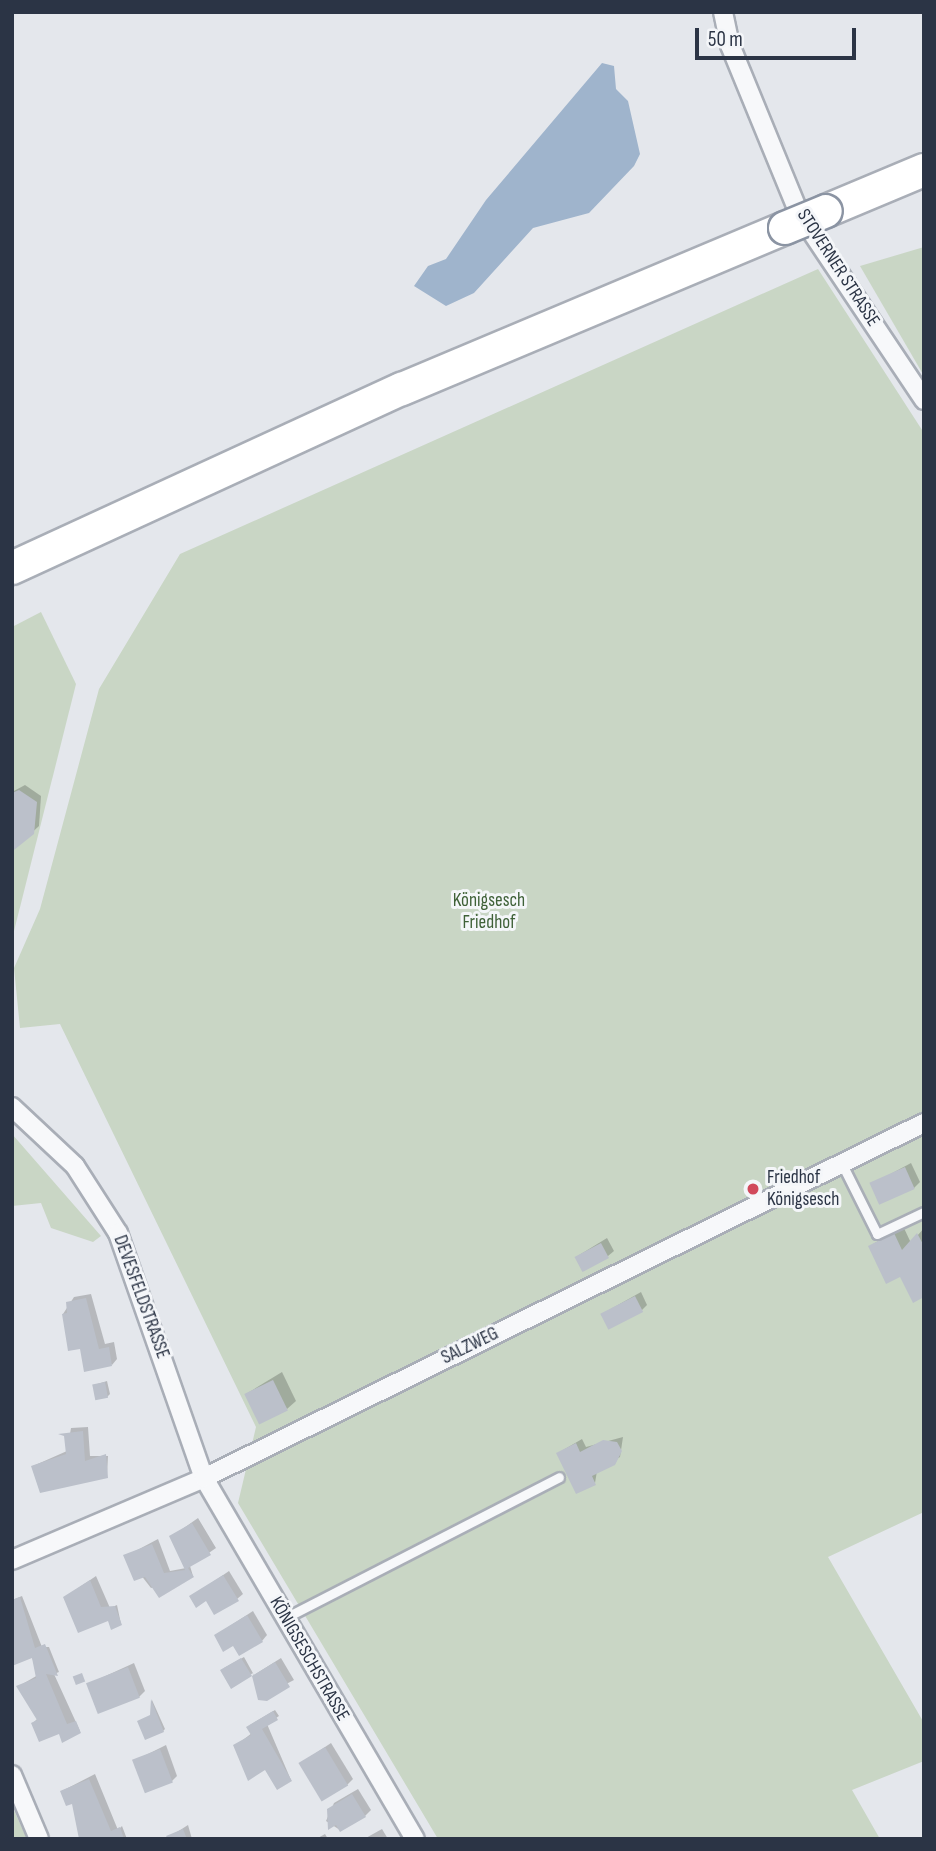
<!DOCTYPE html>
<meta charset="utf-8">
<style>
body{margin:0}
#map{position:relative;width:936px;height:1851px;overflow:hidden;background:#e4e7ec;font-family:"Sofia Sans Condensed",sans-serif}
div>[style]{position:absolute}
.green>*{inset:0;background:#c9d6c5}
.water>*{inset:0;background:#9fb4cc}
.shadow>*{inset:0;background:#0003}
.building>*{inset:0;background:#bbc0ca;transform-origin:0 0}
.roads{filter:drop-shadow(2px 0 #a9aeb7) drop-shadow(-2px 0 #a9aeb7) drop-shadow(0 2px #a9aeb7) drop-shadow(0 -2px #a9aeb7)}
.lane>*{height:9px;margin:-4.5px;padding:0 4.5px;transform-origin:4.5px;border-radius:4.5px;background:#f7f8fa}
.street>*{height:18px;margin:-9px;padding:0 9px;transform-origin:9px;border-radius:9px;background:#f7f8fa}
.highway>*{height:32px;margin:-16px;padding:0 16px;transform-origin:16px;border-radius:16px;background:#fff}
.bridges{filter:drop-shadow(2px 0 #8b94a3) drop-shadow(-2px 0 #8b94a3) drop-shadow(0 2px #8b94a3) drop-shadow(0 -2px #8b94a3)}
.highway-bridge>*{height:32px;margin:-16px;padding:0 16px;transform-origin:16px;border-radius:16px;background:#fff}
.dots>*{width:19px;height:19px;translate:-50% -50%;box-sizing:border-box;border:4px solid #f4f6f9;border-radius:50%}
span{translate:-50% -50%;white-space:nowrap;text-align:center;line-height:1.15;-webkit-text-stroke:6px #f4f6f9;paint-order:stroke}
.street-label{font-size:19px;color:#2b3445}
.park-label{font-size:19px;color:#3f6138}
.poi-label{font-size:19px;color:#2b3445}
.left{translate:0 -50%;text-align:left}
.frame{position:absolute;inset:0;border:14px solid #2b3445;pointer-events:none}
.scale{position:absolute;left:695px;top:28px;width:161px;height:32px;box-sizing:border-box;border:4px solid #2b3445;border-top:0;padding-left:9px;font-size:21px;line-height:24px;white-space:nowrap;color:#2b3445;-webkit-text-stroke:5px #f4f6f9;paint-order:stroke}
</style>
<div id="map">
<div class="green">
<i style="clip-path:polygon(924px 247px,924px 376px,860px 266px)"></i>
<i style="clip-path:polygon(818px 269px,924px 433px,924px 1512px,828px 1557px,924px 1723px,924px 1761px,852px 1790px,880px 1839px,438px 1839px,238px 1503px,256px 1427px,60px 1024px,20px 1028px,14px 968px,40px 909px,99px 689px,180px 554px)"></i>
<i style="clip-path:polygon(41px 612px,76px 684px,12px 939px,12px 627px)"></i>
<i style="clip-path:polygon(12px 1134px,101px 1236px,93px 1242px,51px 1228px,41px 1203px,12px 1206px)"></i>
<i style="clip-path:polygon(12px 1806px,27px 1839px,12px 1839px)"></i>
</div>
<div class="water">
<i style="clip-path:polygon(602px 63px,614px 66px,616px 89px,628px 101px,640px 154px,634px 166px,589px 213px,533px 228px,474px 293px,446px 306px,414px 286px,428px 266px,446px 259px,486px 200px)"></i>
</div>
<div class="shadow">
<i style="clip-path:polygon(25px 785px,41px 796px,39px 826px,15px 848px,12px 792px)"></i>
<i style="clip-path:polygon(911px 1163px,920px 1182px,914px 1188px,872px 1184px)"></i>
<i style="clip-path:polygon(903px 1226px,911px 1243px,924px 1228px,924px 1295px,870px 1246px)"></i>
<i style="clip-path:polygon(607px 1238px,614px 1251px,608px 1256px,576px 1257px)"></i>
<i style="clip-path:polygon(641px 1292px,647px 1305px,642px 1310px,602px 1314px)"></i>
<i style="clip-path:polygon(91px 1294px,105px 1344px,114px 1342px,117px 1359px,112px 1365px,63px 1314px,74px 1297px)"></i>
<i style="clip-path:polygon(282px 1372px,296px 1401px,287px 1409px,246px 1394px)"></i>
<i style="clip-path:polygon(107px 1381px,110px 1394px,107px 1397px,94px 1385px)"></i>
<i style="clip-path:polygon(88px 1427px,90px 1456px,108px 1456px,107px 1477px,33px 1466px,67px 1451px,71px 1428px)"></i>
<i style="clip-path:polygon(623px 1437px,620px 1457px,597px 1471px,595px 1483px,558px 1453px,582px 1439px,586px 1447px)"></i>
<i style="clip-path:polygon(198px 1518px,216px 1548px,190px 1566px,193px 1576px,151px 1588px,126px 1556px,158px 1539px,170px 1571px,186px 1568px,171px 1537px)"></i>
<i style="clip-path:polygon(229px 1571px,243px 1594px,237px 1599px,191px 1597px)"></i>
<i style="clip-path:polygon(96px 1576px,110px 1608px,117px 1605px,121px 1624px,65px 1597px)"></i>
<i style="clip-path:polygon(22px 1596px,42px 1647px,49px 1647px,59px 1672px,54px 1674px,80px 1731px,33px 1723px,38px 1718px,19px 1686px,38px 1675px,12px 1600px)"></i>
<i style="clip-path:polygon(253px 1611px,267px 1635px,262px 1641px,234px 1643px,216px 1635px)"></i>
<i style="clip-path:polygon(244px 1657px,254px 1675px,281px 1658px,294px 1680px,259px 1698px,253px 1673px,231px 1686px,224px 1668px)"></i>
<i style="clip-path:polygon(134px 1663px,145px 1691px,139px 1697px,88px 1684px)"></i>
<i style="clip-path:polygon(152px 1700px,165px 1729px,163px 1731px,139px 1721px,152px 1715px)"></i>
<i style="clip-path:polygon(275px 1710px,279px 1716px,267px 1724px,291px 1780px,235px 1746px,252px 1733px,250px 1725px)"></i>
<i style="clip-path:polygon(331px 1743px,353px 1779px,347px 1785px,301px 1763px)"></i>
<i style="clip-path:polygon(166px 1745px,177px 1776px,172px 1781px,134px 1761px)"></i>
<i style="clip-path:polygon(95px 1774px,118px 1830px,122px 1826px,127px 1839px,105px 1839px,62px 1791px)"></i>
<i style="clip-path:polygon(358px 1789px,371px 1810px,365px 1816px,340px 1830px,326px 1821px,334px 1803px)"></i>
<i style="clip-path:polygon(188px 1825px,192px 1839px,166px 1839px)"></i>
<i style="clip-path:polygon(382px 1829px,388px 1839px,364px 1839px)"></i>
<i style="clip-path:polygon(325px 1834px,328px 1839px,316px 1839px)"></i>
</div>
<div class="building">
<i style="clip-path:polygon(19px 790px,37px 802px,34px 834px,14px 850px,12px 793px)"></i>
<i style="left:905px;top:1167px;width:24px;height:39px;rotate:66deg"></i>
<i style="clip-path:polygon(894px 1233px,902px 1250px,917px 1233px,924px 1246px,924px 1297px,913px 1303px,900px 1277px,886px 1284px,868px 1246px)"></i>
<i style="left:601px;top:1243px;width:17px;height:30px;rotate:62deg"></i>
<i style="left:635px;top:1296px;width:18px;height:39px;rotate:63deg"></i>
<i style="clip-path:polygon(86px 1298px,99px 1349px,109px 1347px,112px 1366px,84px 1372px,80px 1349px,68px 1351px,62px 1314px,67px 1313px,66px 1302px)"></i>
<i style="left:273px;top:1380px;width:34px;height:32px;rotate:64deg"></i>
<i style="left:105px;top:1382px;width:16px;height:13px;rotate:79deg"></i>
<i style="clip-path:polygon(83px 1431px,85px 1461px,106px 1454px,108px 1478px,40px 1493px,31px 1466px,66px 1454px,64px 1436px,58px 1434px)"></i>
<i style="clip-path:polygon(603px 1440px,617px 1442px,622px 1451px,615px 1465px,592px 1476px,596px 1485px,576px 1494px,556px 1453px,576px 1443px,580px 1452px)"></i>
<i style="clip-path:polygon(192px 1523px,211px 1555px,188px 1568px,194px 1577px,159px 1598px,145px 1577px,134px 1581px,123px 1555px,152px 1544px,164px 1573px,185px 1570px,169px 1536px)"></i>
<i style="clip-path:polygon(223px 1575px,239px 1601px,214px 1615px,206px 1601px,196px 1608px,189px 1596px)"></i>
<i style="clip-path:polygon(90px 1580px,101px 1607px,115px 1606px,122px 1625px,111px 1630px,108px 1621px,78px 1633px,63px 1597px)"></i>
<i style="clip-path:polygon(20px 1597px,35px 1648px,45px 1644px,58px 1676px,46px 1674px,67px 1724px,76px 1721px,81px 1733px,62px 1743px,59px 1734px,39px 1742px,31px 1723px,37px 1720px,16px 1686px,36px 1678px,32px 1658px,12px 1666px,12px 1600px)"></i>
<i style="clip-path:polygon(247px 1615px,263px 1642px,239px 1656px,233px 1646px,223px 1652px,214px 1635px)"></i>
<i style="clip-path:polygon(241px 1658px,252px 1676px,275px 1662px,290px 1687px,267px 1701px,258px 1700px,252px 1676px,231px 1689px,220px 1670px)"></i>
<i style="left:128px;top:1667px;width:33px;height:45px;rotate:69deg"></i>
<i style="left:82px;top:1673px;width:9px;height:10px;rotate:69deg"></i>
<i style="clip-path:polygon(151px 1699px,164px 1732px,145px 1740px,137px 1721px,150px 1715px)"></i>
<i style="clip-path:polygon(273px 1711px,278px 1720px,262px 1729px,292px 1781px,277px 1790px,265px 1770px,248px 1781px,233px 1745px,251px 1735px,246px 1727px)"></i>
<i style="left:325px;top:1747px;width:45px;height:31px;rotate:59deg"></i>
<i style="left:160px;top:1749px;width:36px;height:30px;rotate:69deg"></i>
<i style="clip-path:polygon(89px 1779px,111px 1831px,120px 1827px,124px 1839px,79px 1839px,72px 1804px,66px 1806px,60px 1791px)"></i>
<i style="clip-path:polygon(352px 1794px,366px 1817px,340px 1832px,336px 1825px,328px 1830px,327px 1809px)"></i>
<i style="clip-path:polygon(183px 1829px,187px 1839px,168px 1839px,166px 1836px)"></i>
</div>
<div class="roads">
<div class="lane">
<i style="left:842px;top:1164px;width:78px;rotate:63.4deg"></i>
<i style="left:877px;top:1234px;width:52px;rotate:-25.1deg"></i>
<i style="left:285px;top:1618px;width:308px;rotate:-27.2deg"></i>
</div>
<div class="street">
<i style="left:723px;top:12px;width:34px;rotate:78deg"></i>
<i style="left:730px;top:45px;width:182px;rotate:67.7deg"></i>
<i style="left:799px;top:213px;width:225px;rotate:56.2deg"></i>
<i style="left:12px;top:1107px;width:86px;rotate:43.1deg"></i>
<i style="left:75px;top:1166px;width:80px;rotate:57.3deg"></i>
<i style="left:118px;top:1233px;width:260px;rotate:70.7deg"></i>
<i style="left:204px;top:1478px;width:418px;rotate:59.7deg"></i>
<i style="left:12px;top:1560px;width:209px;rotate:-23.1deg"></i>
<i style="left:204px;top:1478px;width:803px;rotate:-26.25deg"></i>
<i style="left:12px;top:1775px;width:69px;rotate:67.1deg"></i>
</div>
<div class="highway">
<i style="left:826px;top:211px;width:106px;rotate:-22.7deg"></i>
<i style="left:12px;top:568px;width:429px;rotate:-24.7deg"></i>
<i style="left:402px;top:389px;width:415px;rotate:-22.8deg"></i>
</div>
</div>
<div class="bridges">
<div class="highway-bridge">
<i style="left:785px;top:228px;width:44px;rotate:-22.5deg"></i>
</div>
</div>
<div class="dots">
<i style="left:753px;top:1189px;background:#d1495b"></i>
</div>
<div class="street-label">
<span style="left:838px;top:268px;rotate:57deg">STOVERNER STRASSE</span>
<span style="left:141px;top:1297px;rotate:70deg">DEVESFELDSTRASSE</span>
<span style="left:470px;top:1346px;rotate:-26deg">SALZWEG</span>
<span style="left:309px;top:1659px;rotate:60deg">KÖNIGSESCHSTRASSE</span>
</div>
<div class="park-label">
<span style="left:489px;top:912px">Königsesch<br>Friedhof</span>
</div>
<div class="poi-label">
<span class="left" style="left:767px;top:1189px">Friedhof<br>Königsesch</span>
</div>
<div class="frame"></div>
<div class="scale">50 m</div>
</div>
